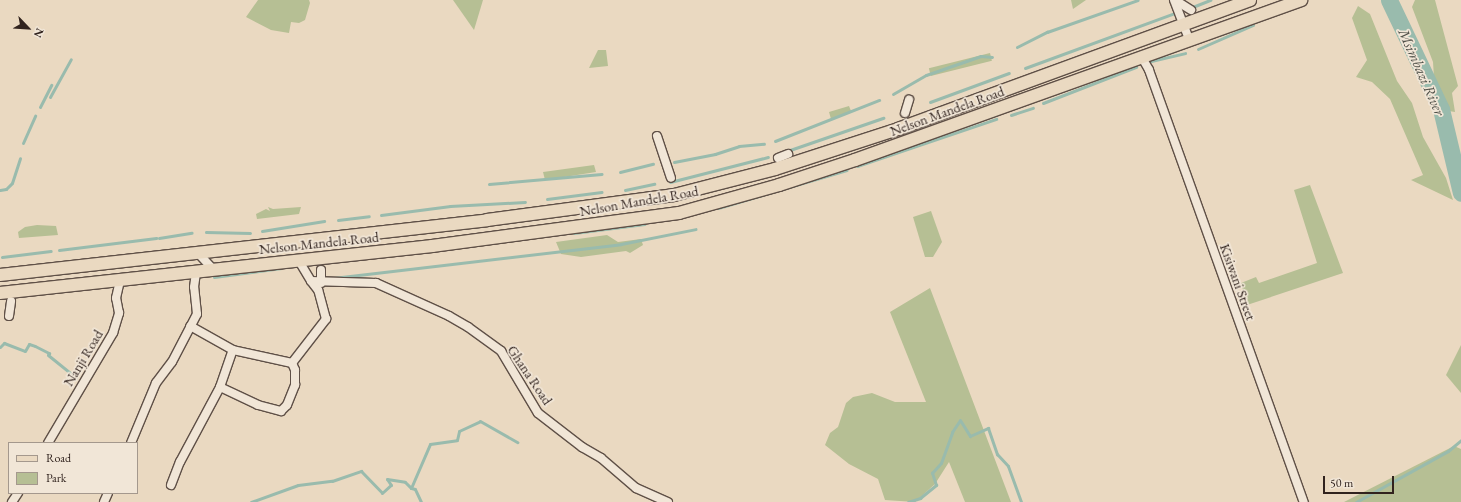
<!DOCTYPE html>
<style>
body{margin:0}
#map{position:relative;width:1461px;height:502px;overflow:hidden;background:#ead9c1;font-family:"EB Garamond",serif}
div>[style]{position:absolute}
.green>*{inset:0;background:#b6bf94;transform-origin:0 0}
.stream>*{height:3px;margin:-1.5px;padding:0 1.5px;transform-origin:1.5px;border-radius:1.5px;background:#99bbad}
.river>*{height:17px;margin:-8.5px;padding:0 8.5px;transform-origin:8.5px;border-radius:8.5px;background:#99bbad}
.roads{filter:drop-shadow(1px 0 #5f5047) drop-shadow(-1px 0 #5f5047) drop-shadow(0 1px #5f5047) drop-shadow(0 -1px #5f5047)}
.street>*{height:8px;margin:-4px;padding:0 4px;transform-origin:4px;border-radius:4px;background:#f1e6d7}
.primary>*{height:12px;margin:-6px;padding:0 6px;transform-origin:6px;border-radius:6px;background:#ead9c1}
span{translate:-50% -50%;white-space:nowrap;text-align:center;line-height:1.15;-webkit-text-stroke:3.5px #f1e6d7;paint-order:stroke}
.street-label{font-size:14px;color:#31231e}
.water-label{font-size:15px;color:#505149;font-style:italic}
.legend{position:absolute;left:8px;top:442px;width:130px;height:52px;box-sizing:border-box;background:#f1e6d7;border:1px solid #a4988d;margin:0;padding:5px 7px;list-style:none;font-size:12px;color:#31231e}
.legend li{display:flex;align-items:center;gap:8px;height:20px}
.legend b{width:20px;border:1px solid #a4988d}
.north{position:absolute;left:8px;top:8px;width:40px;height:40px;-webkit-text-stroke:3px #f1e6d7;paint-order:stroke;rotate:115deg;font-size:11px;font-weight:700;line-height:16px;text-align:center;color:#31231e}
.north::after{content:'';display:block;margin:auto;width:14px;height:18px;background:#31231e;clip-path:polygon(50% 0,100% 100%,50% 72%,0 100%)}
.scale{position:absolute;left:1323px;top:476px;width:71px;height:18px;box-sizing:border-box;border:2px solid #31231e;border-top:0;padding-left:5px;font-size:12px;line-height:14px;white-space:nowrap;color:#31231e;-webkit-text-stroke:3px #f1e6d7;paint-order:stroke}
</style>
<div id="map">
<div class="green">
<i style="clip-path:polygon(258px 0,309px 0,310px 3px,305px 20px,299px 23px,291px 22px,289px 33px,271px 30px,246px 17px)"></i>
<i style="clip-path:polygon(453px 0,483px 0,474px 30px)"></i>
<i style="clip-path:polygon(1071px 0,1086px 0,1073px 9px)"></i>
<i style="clip-path:polygon(1415px 0,1435px 0,1458px 86px,1452px 93px,1455px 112px,1436px 109px,1433px 62px,1412px 7px)"></i>
<i style="clip-path:polygon(1358px 6px,1370px 14px,1397px 81px,1412px 103px,1423px 137px,1446px 178px,1453px 200px,1411px 180px,1423px 175px,1390px 99px,1372px 82px,1356px 77px,1367px 60px,1352px 18px)"></i>
<i style="clip-path:polygon(598px 50px,606px 50px,608px 66px,589px 68px)"></i>
<i style="left:990px;top:53px;width:8px;height:63px;rotate:76deg"></i>
<i style="clip-path:polygon(849px 106px,851px 111px,831px 119px,829px 112px)"></i>
<i style="clip-path:polygon(594px 165px,596px 172px,545px 180px,543px 172px)"></i>
<i style="clip-path:polygon(1310px 185px,1343px 273px,1247px 305px,1241px 283px,1256px 277px,1259px 283px,1317px 263px,1294px 190px)"></i>
<i style="clip-path:polygon(268px 207px,273px 209px,301px 207px,299px 214px,257px 219px,256px 214px,266px 209px,270px 211px)"></i>
<i style="clip-path:polygon(931px 211px,942px 242px,933px 257px,925px 257px,913px 217px)"></i>
<i style="clip-path:polygon(37px 225px,56px 226px,58px 235px,19px 238px,18px 232px,25px 227px)"></i>
<i style="clip-path:polygon(607px 235px,618px 242px,641px 239px,643px 245px,630px 253px,626px 251px,581px 257px,561px 254px,556px 242px)"></i>
<i style="clip-path:polygon(930px 288px,1011px 502px,965px 502px,949px 462px,935px 484px,915px 502px,885px 500px,878px 479px,849px 464px,825px 445px,830px 433px,838px 427px,846px 403px,853px 397px,872px 393px,895px 402px,926px 402px,890px 312px)"></i>
<i style="clip-path:polygon(1461px 345px,1461px 393px,1446px 375px)"></i>
<i style="clip-path:polygon(1454px 446px,1461px 449px,1461px 502px,1344px 502px)"></i>
</div>
<div class="stream">
<i style="left:1190px;top:8px;width:22px;rotate:-22deg"></i>
<i style="left:1017px;top:47px;width:34px;rotate:-27deg"></i>
<i style="left:1047px;top:32px;width:96px;rotate:-19.4deg"></i>
<i style="left:1198px;top:49px;width:60px;rotate:-23.6deg"></i>
<i style="left:1151px;top:61px;width:35px;rotate:-13deg"></i>
<i style="left:1025px;top:68px;width:157px;rotate:-20.2deg"></i>
<i style="left:893px;top:94px;width:38px;rotate:-30deg"></i>
<i style="left:926px;top:75px;width:58px;rotate:-19.1deg"></i>
<i style="left:981px;top:56px;width:11px;rotate:5deg"></i>
<i style="left:50px;top:97px;width:43px;rotate:-61.1deg"></i>
<i style="left:930px;top:102px;width:84px;rotate:-20.2deg"></i>
<i style="left:1043px;top:103px;width:100px;rotate:-21.2deg"></i>
<i style="left:40px;top:107px;width:25px;rotate:-63deg"></i>
<i style="left:1011px;top:115px;width:23px;rotate:-18deg"></i>
<i style="left:775px;top:141px;width:112px;rotate:-21.5deg"></i>
<i style="left:23px;top:143px;width:30px;rotate:-66deg"></i>
<i style="left:787px;top:151px;width:102px;rotate:-19deg"></i>
<i style="left:674px;top:162px;width:42px;rotate:-11deg"></i>
<i style="left:715px;top:154px;width:25px;rotate:-18deg"></i>
<i style="left:739px;top:146px;width:25px;rotate:-5deg"></i>
<i style="left:857px;top:166px;width:147px;rotate:-18.7deg"></i>
<i style="left:620px;top:172px;width:34px;rotate:-14deg"></i>
<i style="left:670px;top:182px;width:101px;rotate:-14.3deg"></i>
<i style="left:489px;top:184px;width:113px;rotate:-5.1deg"></i>
<i style="left:0;top:190px;width:6px;rotate:-9deg"></i>
<i style="left:6px;top:189px;width:8px;rotate:-45deg"></i>
<i style="left:12px;top:183px;width:26px;rotate:-72deg"></i>
<i style="left:625px;top:190px;width:30px;rotate:-12deg"></i>
<i style="left:547px;top:199px;width:55px;rotate:-7.3deg"></i>
<i style="left:718px;top:208px;width:134px;rotate:-16.4deg"></i>
<i style="left:381px;top:215px;width:70px;rotate:-7.4deg"></i>
<i style="left:450px;top:206px;width:75px;rotate:-3.1deg"></i>
<i style="left:338px;top:220px;width:31px;rotate:-7deg"></i>
<i style="left:262px;top:231px;width:63px;rotate:-9.2deg"></i>
<i style="left:206px;top:232px;width:44px;rotate:1.3deg"></i>
<i style="left:574px;top:233px;width:71px;rotate:-7.3deg"></i>
<i style="left:159px;top:238px;width:33px;rotate:-9deg"></i>
<i style="left:59px;top:250px;width:98px;rotate:-7.1deg"></i>
<i style="left:2px;top:257px;width:49px;rotate:-7deg"></i>
<i style="left:214px;top:277px;width:68px;rotate:-7.7deg"></i>
<i style="left:333px;top:278px;width:290px;rotate:-6.7deg"></i>
<i style="left:621px;top:244px;width:76px;rotate:-11.3deg"></i>
<i style="left:0;top:347px;width:6px;rotate:-45deg"></i>
<i style="left:4px;top:343px;width:22px;rotate:21deg"></i>
<i style="left:25px;top:351px;width:8px;rotate:-60deg"></i>
<i style="left:29px;top:344px;width:6px;rotate:18deg"></i>
<i style="left:35px;top:346px;width:16px;rotate:27deg"></i>
<i style="left:49px;top:353px;width:2px;rotate:117deg"></i>
<i style="left:48px;top:355px;width:36px;rotate:39deg"></i>
<i style="left:251px;top:502px;width:50px;rotate:-19.9deg"></i>
<i style="left:298px;top:485px;width:34px;rotate:-7deg"></i>
<i style="left:332px;top:481px;width:31px;rotate:-19deg"></i>
<i style="left:361px;top:471px;width:30px;rotate:46deg"></i>
<i style="left:382px;top:493px;width:12px;rotate:-42deg"></i>
<i style="left:391px;top:485px;width:7px;rotate:-124deg"></i>
<i style="left:387px;top:479px;width:18px;rotate:9deg"></i>
<i style="left:405px;top:482px;width:8px;rotate:45deg"></i>
<i style="left:421px;top:502px;width:14px;rotate:-115deg"></i>
<i style="left:415px;top:489px;width:4px;rotate:-166deg"></i>
<i style="left:411px;top:488px;width:48px;rotate:-66.6deg"></i>
<i style="left:430px;top:444px;width:27px;rotate:-8deg"></i>
<i style="left:457px;top:440px;width:9px;rotate:-77deg"></i>
<i style="left:459px;top:431px;width:23px;rotate:-25deg"></i>
<i style="left:480px;top:421px;width:43px;rotate:29.6deg"></i>
<i style="left:908px;top:502px;width:13px;rotate:-18deg"></i>
<i style="left:920px;top:498px;width:21px;rotate:-39deg"></i>
<i style="left:936px;top:485px;width:13px;rotate:-108deg"></i>
<i style="left:932px;top:473px;width:13px;rotate:-48deg"></i>
<i style="left:941px;top:463px;width:33px;rotate:-70deg"></i>
<i style="left:952px;top:432px;width:14px;rotate:-56deg"></i>
<i style="left:960px;top:420px;width:19px;rotate:58deg"></i>
<i style="left:970px;top:436px;width:20px;rotate:-24deg"></i>
<i style="left:988px;top:428px;width:28px;rotate:71deg"></i>
<i style="left:997px;top:454px;width:16px;rotate:47deg"></i>
<i style="left:1008px;top:466px;width:38px;rotate:70deg"></i>
<i style="left:1356px;top:502px;width:105px;rotate:-29deg"></i>
<i style="left:1448px;top:451px;width:17px;rotate:-40deg"></i>
</div>
<div class="river">
<i style="left:1389px;top:0;width:121px;rotate:64.5deg"></i>
<i style="left:1441px;top:109px;width:86px;rotate:76.6deg"></i>
</div>
<div class="roads">
<div class="street">
<i style="left:1174px;top:0;width:42px;rotate:69deg"></i>
<i style="left:1175px;top:0;width:19px;rotate:32deg"></i>
<i style="left:1141px;top:56px;width:16px;rotate:60deg"></i>
<i style="left:1149px;top:70px;width:459px;rotate:70.3deg"></i>
<i style="left:905px;top:113px;width:14px;rotate:-73deg"></i>
<i style="left:657px;top:136px;width:44px;rotate:71.6deg"></i>
<i style="left:778px;top:158px;width:11px;rotate:-22deg"></i>
<i style="left:197px;top:252px;width:25px;rotate:47deg"></i>
<i style="left:299px;top:261px;width:23px;rotate:59deg"></i>
<i style="left:311px;top:281px;width:65px;rotate:1.8deg"></i>
<i style="left:376px;top:283px;width:80px;rotate:24.3deg"></i>
<i style="left:449px;top:316px;width:22px;rotate:30deg"></i>
<i style="left:468px;top:327px;width:41px;rotate:36deg"></i>
<i style="left:501px;top:351px;width:72px;rotate:59.2deg"></i>
<i style="left:538px;top:413px;width:56px;rotate:37.7deg"></i>
<i style="left:582px;top:447px;width:22px;rotate:30deg"></i>
<i style="left:601px;top:458px;width:46px;rotate:40.6deg"></i>
<i style="left:636px;top:488px;width:35px;rotate:24deg"></i>
<i style="left:321px;top:270px;width:13px;rotate:90deg"></i>
<i style="left:9px;top:316px;width:15px;rotate:-82deg"></i>
<i style="left:292px;top:363px;width:56px;rotate:-52.3deg"></i>
<i style="left:326px;top:319px;width:30px;rotate:-105deg"></i>
<i style="left:318px;top:290px;width:11px;rotate:-128deg"></i>
<i style="left:220px;top:387px;width:39px;rotate:-71deg"></i>
<i style="left:48px;top:443px;width:128px;rotate:-59.4deg"></i>
<i style="left:113px;top:333px;width:21px;rotate:-73deg"></i>
<i style="left:119px;top:313px;width:15px;rotate:-101deg"></i>
<i style="left:116px;top:298px;width:18px;rotate:-77deg"></i>
<i style="left:131px;top:443px;width:65px;rotate:-67.4deg"></i>
<i style="left:156px;top:383px;width:26px;rotate:-53deg"></i>
<i style="left:172px;top:362px;width:54px;rotate:-62.5deg"></i>
<i style="left:197px;top:314px;width:27px;rotate:-96deg"></i>
<i style="left:194px;top:287px;width:15px;rotate:-82deg"></i>
<i style="left:171px;top:485px;width:25px;rotate:-69deg"></i>
<i style="left:180px;top:462px;width:85px;rotate:-61.9deg"></i>
<i style="left:220px;top:387px;width:42px;rotate:25.3deg"></i>
<i style="left:258px;top:405px;width:24px;rotate:15deg"></i>
<i style="left:281px;top:411px;width:8px;rotate:-45deg"></i>
<i style="left:287px;top:405px;width:22px;rotate:-68deg"></i>
<i style="left:295px;top:385px;width:15px;rotate:-90deg"></i>
<i style="left:295px;top:370px;width:8px;rotate:-113deg"></i>
<i style="left:292px;top:363px;width:60px;rotate:-167.6deg"></i>
<i style="left:233px;top:350px;width:49px;rotate:-150.8deg"></i>
<i style="left:12px;top:502px;width:11px;rotate:-56deg"></i>
<i style="left:104px;top:502px;width:10px;rotate:-66deg"></i>
</div>
<div class="primary">
<i style="left:0;top:275px;width:490px;rotate:-6.4deg"></i>
<i style="left:487px;top:220px;width:189px;rotate:-7.6deg"></i>
<i style="left:674px;top:195px;width:104px;rotate:-14.4deg"></i>
<i style="left:775px;top:169px;width:129px;rotate:-18deg"></i>
<i style="left:898px;top:129px;width:375px;rotate:-20.1deg"></i>
<i style="left:0;top:293px;width:435px;rotate:-6.2deg"></i>
<i style="left:432px;top:246px;width:249px;rotate:-7.6deg"></i>
<i style="left:679px;top:213px;width:104px;rotate:-15.6deg"></i>
<i style="left:779px;top:185px;width:80px;rotate:-18.2deg"></i>
<i style="left:855px;top:160px;width:474px;rotate:-19.7deg"></i>
</div>
</div>
<div class="street-label">
<span style="left:947px;top:111px;rotate:-20deg">Nelson Mandela Road</span>
<span style="left:639px;top:201px;rotate:-10deg">Nelson Mandela Road</span>
<span style="left:319px;top:243px;rotate:-6deg">Nelson Mandela Road</span>
<span style="left:1238px;top:282px;rotate:70deg">Kisiwani Street</span>
<span style="left:83px;top:358px;rotate:-59deg">Nanji Road</span>
<span style="left:530px;top:375px;rotate:56deg">Ghana Road</span>
</div>
<div class="water-label">
<span style="left:1422px;top:72px;rotate:66deg">Msimbazi River</span>
</div>
<ul class="legend">
<li><b style="height:5px;background:#ead9c1"></b>Road</li>
<li><b style="height:11px;background:#b6bf94"></b>Park</li>
</ul>
<div class="north">N</div>
<div class="scale">50 m</div>
</div>
